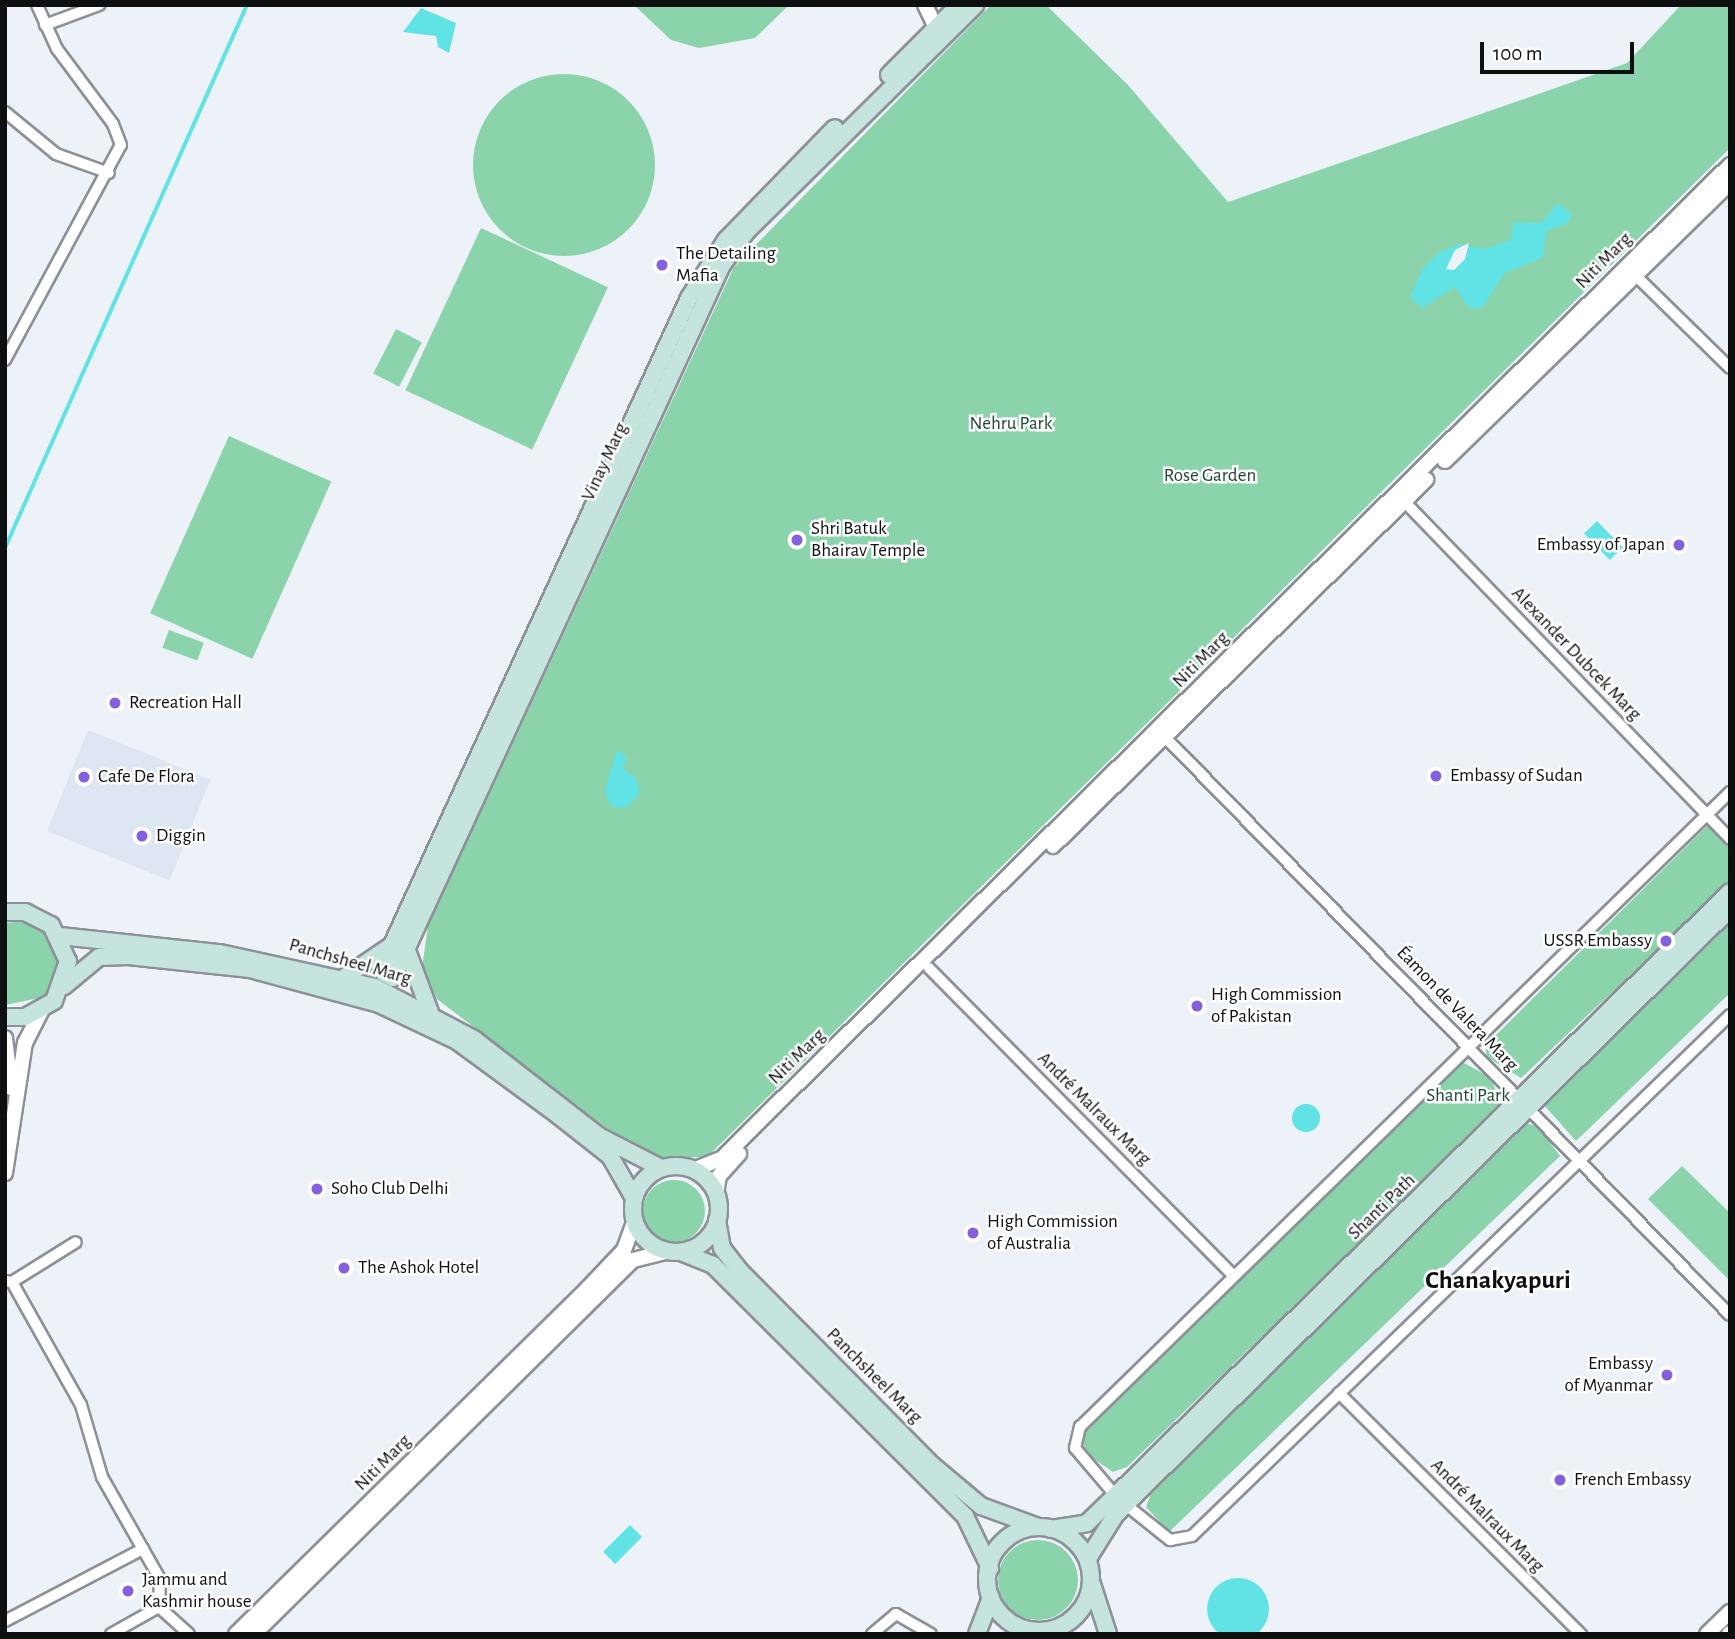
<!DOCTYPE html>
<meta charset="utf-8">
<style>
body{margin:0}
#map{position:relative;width:1735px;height:1639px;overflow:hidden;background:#edf1f8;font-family:"Alegreya Sans",sans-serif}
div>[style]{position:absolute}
.built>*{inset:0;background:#dee6f3;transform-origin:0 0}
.green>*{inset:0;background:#8ad3ab;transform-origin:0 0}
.round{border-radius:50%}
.water>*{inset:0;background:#61e2e5;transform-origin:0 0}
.pier>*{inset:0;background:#edf1f8}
.stream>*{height:3.5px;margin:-1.75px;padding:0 1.75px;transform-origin:1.75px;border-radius:1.75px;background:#61e2e5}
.roads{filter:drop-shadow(2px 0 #8d9197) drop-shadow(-2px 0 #8d9197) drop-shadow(0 2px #8d9197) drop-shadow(0 -2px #8d9197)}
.minor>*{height:10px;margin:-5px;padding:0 5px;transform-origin:5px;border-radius:5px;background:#fff}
.tertiary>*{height:14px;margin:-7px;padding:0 7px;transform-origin:7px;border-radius:7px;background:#fff}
.secondary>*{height:16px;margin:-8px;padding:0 8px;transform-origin:8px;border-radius:8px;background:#c4e4dd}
.secondary>.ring{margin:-8px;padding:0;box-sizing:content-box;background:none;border:16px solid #c4e4dd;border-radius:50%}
.dots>*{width:19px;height:19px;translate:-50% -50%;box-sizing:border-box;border:4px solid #fefefe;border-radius:50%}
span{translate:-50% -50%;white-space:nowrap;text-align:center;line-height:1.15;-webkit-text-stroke:5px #fefefe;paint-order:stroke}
.poi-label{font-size:19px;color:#0e0f11}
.left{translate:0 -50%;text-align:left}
.right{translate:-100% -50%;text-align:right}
.street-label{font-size:19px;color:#0e0f11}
.park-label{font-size:19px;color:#1f4733}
.district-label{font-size:26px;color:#0e0f11;font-weight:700}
.frame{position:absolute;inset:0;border:7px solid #0e0f11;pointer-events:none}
.scale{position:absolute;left:1480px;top:42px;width:154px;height:32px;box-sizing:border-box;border:4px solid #0e0f11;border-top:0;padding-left:9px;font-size:21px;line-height:24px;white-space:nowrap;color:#0e0f11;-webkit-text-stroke:5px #fefefe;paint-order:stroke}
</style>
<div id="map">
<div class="built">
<i style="left:88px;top:730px;width:132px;height:109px;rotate:22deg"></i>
</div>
<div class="green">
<i style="clip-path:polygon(634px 5px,789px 5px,755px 38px,699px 48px,671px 40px)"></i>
<i style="clip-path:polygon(991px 5px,1046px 5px,1128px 85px,1228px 202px,1627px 63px,1681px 5px,1730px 5px,1730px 148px,707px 1157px,646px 1158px,437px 999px,422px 968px,428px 926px,734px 267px)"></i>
<i class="round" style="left:473px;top:74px;width:182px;height:182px"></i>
<i style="left:481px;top:228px;width:140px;height:179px;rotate:25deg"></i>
<i style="left:396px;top:329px;width:29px;height:50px;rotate:27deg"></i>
<i style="left:229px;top:436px;width:112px;height:194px;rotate:24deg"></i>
<i style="left:169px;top:630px;width:37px;height:19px;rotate:20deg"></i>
<i style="clip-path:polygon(1708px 825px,1730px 845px,1730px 881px,1521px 1078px,1487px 1057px,1485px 1046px)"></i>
<i style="clip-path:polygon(1730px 917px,1730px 993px,1576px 1141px,1543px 1104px)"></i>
<i style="clip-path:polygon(27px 921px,52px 937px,61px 962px,44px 997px,5px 1005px,5px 923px)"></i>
<i style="clip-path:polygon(1462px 1062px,1490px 1077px,1502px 1104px,1127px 1467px,1113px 1472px,1088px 1455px,1080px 1437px)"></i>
<i style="clip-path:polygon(1522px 1122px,1539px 1127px,1560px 1156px,1169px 1532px,1146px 1507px,1153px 1488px)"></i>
<i style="clip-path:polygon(1682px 1166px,1730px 1213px,1730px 1281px,1648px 1199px)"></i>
<i class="round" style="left:643px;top:1180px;width:62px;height:62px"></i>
<i class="round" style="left:998px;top:1540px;width:80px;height:80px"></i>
</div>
<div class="water">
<i style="clip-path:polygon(421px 8px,456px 23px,449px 53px,438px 47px,436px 36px,403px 32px)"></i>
<i style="clip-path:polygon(1558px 203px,1572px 214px,1567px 224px,1546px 231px,1543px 257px,1505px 273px,1482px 308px,1469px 308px,1455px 287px,1422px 308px,1410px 297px,1422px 270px,1440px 252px,1460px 244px,1484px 249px,1511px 240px,1513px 222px,1541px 223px)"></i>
<i style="left:1597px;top:521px;width:37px;height:18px;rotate:46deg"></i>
<i style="clip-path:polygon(617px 750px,627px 758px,623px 768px,636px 778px,640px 793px,625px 809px,610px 805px,605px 790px)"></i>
<i class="round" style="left:1292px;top:1104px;width:28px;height:28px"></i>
<i style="left:630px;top:1525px;width:17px;height:38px;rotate:45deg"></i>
<i class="round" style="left:1207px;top:1578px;width:62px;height:62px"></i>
</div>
<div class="pier">
<i style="clip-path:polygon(1469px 243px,1465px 259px,1454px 270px,1446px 269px,1455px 250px)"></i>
</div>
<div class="stream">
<i style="left:5px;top:548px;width:594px;rotate:-65.98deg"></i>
</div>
<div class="roads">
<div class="minor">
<i style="left:45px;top:25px;width:58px;rotate:-20.3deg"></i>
<i style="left:5px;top:112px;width:66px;rotate:39.5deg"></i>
<i style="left:56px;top:154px;width:56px;rotate:19.7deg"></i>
<i style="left:1632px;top:272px;width:137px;rotate:44.4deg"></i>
<i style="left:5px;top:360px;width:244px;rotate:-61.7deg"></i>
<i style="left:121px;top:145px;width:22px;rotate:-111deg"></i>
<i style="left:113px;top:124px;width:94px;rotate:-126.7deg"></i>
<i style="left:57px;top:49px;width:48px;rotate:-114.4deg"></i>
<i style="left:1401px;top:498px;width:474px;rotate:46deg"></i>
<i style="left:1160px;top:732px;width:815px;rotate:45.65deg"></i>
<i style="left:929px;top:968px;width:432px;rotate:45.3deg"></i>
<i style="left:5px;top:1281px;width:7px;rotate:8deg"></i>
<i style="left:12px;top:1282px;width:141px;rotate:60.7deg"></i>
<i style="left:81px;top:1405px;width:75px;rotate:73.7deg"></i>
<i style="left:102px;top:1477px;width:117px;rotate:60.4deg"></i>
<i style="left:160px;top:1579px;width:28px;rotate:92deg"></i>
<i style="left:12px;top:1282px;width:75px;rotate:-32deg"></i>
<i style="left:1339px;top:1393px;width:342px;rotate:44.9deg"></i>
<i style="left:1115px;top:1495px;width:62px;rotate:-130.4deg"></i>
<i style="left:1075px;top:1448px;width:22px;rotate:-77deg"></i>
<i style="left:1080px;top:1427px;width:909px;rotate:-44.33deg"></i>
<i style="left:1125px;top:1504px;width:58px;rotate:38.7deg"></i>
<i style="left:1170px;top:1540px;width:22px;rotate:-10deg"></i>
<i style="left:1192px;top:1536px;width:749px;rotate:-44.08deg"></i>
<i style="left:5px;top:1621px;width:156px;rotate:-27.6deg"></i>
<i style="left:111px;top:1634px;width:55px;rotate:-29.4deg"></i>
<i style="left:159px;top:1607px;width:40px;rotate:42deg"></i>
<i style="left:872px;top:1634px;width:31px;rotate:-40deg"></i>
<i style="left:896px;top:1614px;width:40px;rotate:29.7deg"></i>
</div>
<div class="tertiary">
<i style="left:925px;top:5px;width:34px;rotate:64deg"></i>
<i style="left:1445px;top:461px;width:398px;rotate:-44.3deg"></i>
<i style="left:1053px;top:846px;width:523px;rotate:-44.46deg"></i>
<i style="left:5px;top:1038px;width:50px;rotate:83.2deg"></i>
<i style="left:693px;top:1170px;width:31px;rotate:-22deg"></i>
<i style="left:722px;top:1158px;width:1415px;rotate:-44.57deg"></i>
<i style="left:5px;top:1173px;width:132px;rotate:-81.3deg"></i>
<i style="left:25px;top:1043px;width:36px;rotate:-63deg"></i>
<i style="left:716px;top:1193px;width:17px;rotate:-80deg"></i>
<i style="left:719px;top:1176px;width:30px;rotate:-48deg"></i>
<i style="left:236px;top:1634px;width:491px;rotate:-44.5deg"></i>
<i style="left:586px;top:1290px;width:55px;rotate:-46.5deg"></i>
<i style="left:624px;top:1250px;width:29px;rotate:-70deg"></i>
<i style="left:254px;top:1634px;width:532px;rotate:-44.62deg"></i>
<i style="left:633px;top:1260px;width:36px;rotate:-14deg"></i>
<i style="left:1707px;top:1634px;width:32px;rotate:-44deg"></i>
<i style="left:1729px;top:1634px;width:1px;rotate:-45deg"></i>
</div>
<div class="secondary">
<i style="left:889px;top:75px;width:99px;rotate:-45deg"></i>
<i style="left:5px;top:912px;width:20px"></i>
<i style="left:25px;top:912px;width:29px;rotate:27deg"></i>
<i style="left:51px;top:925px;width:40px;rotate:65deg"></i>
<i style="left:68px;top:961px;width:42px;rotate:109.3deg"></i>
<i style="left:54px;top:1001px;width:33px;rotate:151deg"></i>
<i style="left:25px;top:1017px;width:20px;rotate:180deg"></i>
<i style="left:60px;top:936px;width:161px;rotate:6.1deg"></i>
<i style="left:220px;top:953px;width:159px;rotate:12.4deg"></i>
<i style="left:375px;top:987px;width:112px;rotate:27.7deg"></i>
<i style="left:474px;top:1039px;width:158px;rotate:37.8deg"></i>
<i style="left:599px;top:1136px;width:70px;rotate:27.3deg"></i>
<i style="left:392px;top:945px;width:29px;rotate:106deg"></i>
<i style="left:384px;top:973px;width:10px;rotate:29deg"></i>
<i style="left:393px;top:978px;width:785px;rotate:-65.23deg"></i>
<i style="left:722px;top:265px;width:39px;rotate:-54deg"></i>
<i style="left:745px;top:233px;width:324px;rotate:-44.7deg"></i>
<i style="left:408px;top:953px;width:63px;rotate:69.6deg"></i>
<i style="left:342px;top:979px;width:60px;rotate:-34.2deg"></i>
<i style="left:392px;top:945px;width:712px;rotate:-65.34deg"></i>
<i style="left:689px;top:298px;width:69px;rotate:-57.5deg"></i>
<i style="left:726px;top:240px;width:156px;rotate:-45.8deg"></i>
<i style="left:64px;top:986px;width:45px;rotate:-39.6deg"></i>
<i style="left:99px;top:957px;width:29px;rotate:-2deg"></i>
<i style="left:128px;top:956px;width:123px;rotate:6.1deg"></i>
<i style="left:250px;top:969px;width:134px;rotate:15.2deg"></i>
<i style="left:379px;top:1004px;width:86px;rotate:25.4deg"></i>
<i style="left:457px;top:1041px;width:115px;rotate:36.2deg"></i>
<i style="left:550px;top:1109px;width:76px;rotate:38.1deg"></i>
<i style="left:610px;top:1156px;width:48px;rotate:60.3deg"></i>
<i class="ring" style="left:633px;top:1166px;width:70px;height:70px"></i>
<i style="left:717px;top:1220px;width:28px;rotate:80deg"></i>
<i style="left:722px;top:1248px;width:28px;rotate:52deg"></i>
<i style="left:739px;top:1270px;width:274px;rotate:45.3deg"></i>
<i style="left:932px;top:1465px;width:64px;rotate:39.9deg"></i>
<i style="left:981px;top:1506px;width:59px;rotate:20deg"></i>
<i style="left:681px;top:1252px;width:35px;rotate:22deg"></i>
<i style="left:713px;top:1265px;width:356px;rotate:44.9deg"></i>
<i style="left:965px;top:1516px;width:58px;rotate:64.3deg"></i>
<i class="ring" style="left:987px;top:1527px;width:88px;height:88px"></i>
<i style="left:1051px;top:1529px;width:36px;rotate:-9deg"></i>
<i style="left:1087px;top:1523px;width:28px;rotate:-44deg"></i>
<i style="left:1107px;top:1504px;width:873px;rotate:-44.49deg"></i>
<i style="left:1089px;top:1557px;width:51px;rotate:-57.9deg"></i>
<i style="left:1116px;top:1514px;width:862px;rotate:-44.58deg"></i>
<i style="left:1091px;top:1581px;width:56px;rotate:72.2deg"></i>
<i style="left:977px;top:1634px;width:39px;rotate:-69deg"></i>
</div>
</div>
<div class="dots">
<i style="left:662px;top:265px;background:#8461dc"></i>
<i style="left:797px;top:540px;background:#8461dc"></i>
<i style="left:1679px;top:545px;background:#8461dc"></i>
<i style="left:115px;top:703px;background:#8461dc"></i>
<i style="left:1436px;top:776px;background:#8461dc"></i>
<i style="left:84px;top:777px;background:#8461dc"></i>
<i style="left:142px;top:836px;background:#8461dc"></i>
<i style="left:1666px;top:941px;background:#8461dc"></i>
<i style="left:1197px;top:1006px;background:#8461dc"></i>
<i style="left:317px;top:1189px;background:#8461dc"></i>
<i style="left:973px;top:1233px;background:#8461dc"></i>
<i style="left:344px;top:1268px;background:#8461dc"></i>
<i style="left:1667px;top:1375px;background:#8461dc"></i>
<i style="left:1560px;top:1480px;background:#8461dc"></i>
<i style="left:128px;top:1591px;background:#8461dc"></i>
</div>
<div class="poi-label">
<span class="left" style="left:676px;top:265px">The Detailing<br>Mafia</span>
<span class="left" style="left:811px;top:540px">Shri Batuk<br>Bhairav Temple</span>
<span class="right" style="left:1665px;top:545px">Embassy of Japan</span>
<span class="left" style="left:129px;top:703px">Recreation Hall</span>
<span class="left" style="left:1450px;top:776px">Embassy of Sudan</span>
<span class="left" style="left:98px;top:777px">Cafe De Flora</span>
<span class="left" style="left:156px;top:836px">Diggin</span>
<span class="right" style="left:1652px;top:941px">USSR Embassy</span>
<span class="left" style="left:1211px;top:1006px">High Commission<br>of Pakistan</span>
<span class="left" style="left:331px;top:1189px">Soho Club Delhi</span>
<span class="left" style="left:987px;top:1233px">High Commission<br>of Australia</span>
<span class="left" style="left:358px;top:1268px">The Ashok Hotel</span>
<span class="right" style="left:1653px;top:1375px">Embassy<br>of Myanmar</span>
<span class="left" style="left:1574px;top:1480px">French Embassy</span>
<span class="left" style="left:142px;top:1591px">Jammu and<br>Kashmir house</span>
</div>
<div class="street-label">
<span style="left:1604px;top:261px;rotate:-45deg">Niti Marg</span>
<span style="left:605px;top:462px;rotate:-65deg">Vinay Marg</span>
<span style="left:1576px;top:654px;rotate:46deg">Alexander Dubcek Marg</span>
<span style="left:1201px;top:660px;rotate:-45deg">Niti Marg</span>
<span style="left:350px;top:962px;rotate:16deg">Panchsheel Marg</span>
<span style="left:1457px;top:1009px;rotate:46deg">Éamon de Valera Marg</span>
<span style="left:797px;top:1057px;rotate:-44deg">Niti Marg</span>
<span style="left:1094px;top:1109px;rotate:45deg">André Malraux Marg</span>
<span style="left:1382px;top:1207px;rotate:-44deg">Shanti Path</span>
<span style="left:874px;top:1376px;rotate:45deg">Panchsheel Marg</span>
<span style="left:383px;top:1463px;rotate:-45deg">Niti Marg</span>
<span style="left:1487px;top:1516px;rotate:45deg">André Malraux Marg</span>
</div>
<div class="park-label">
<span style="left:1011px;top:424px">Nehru Park</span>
<span style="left:1210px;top:476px">Rose Garden</span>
<span style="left:1468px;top:1096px">Shanti Park</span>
</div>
<div class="district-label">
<span style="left:1498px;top:1281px">Chanakyapuri</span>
</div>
<div class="frame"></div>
<div class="scale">100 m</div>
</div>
